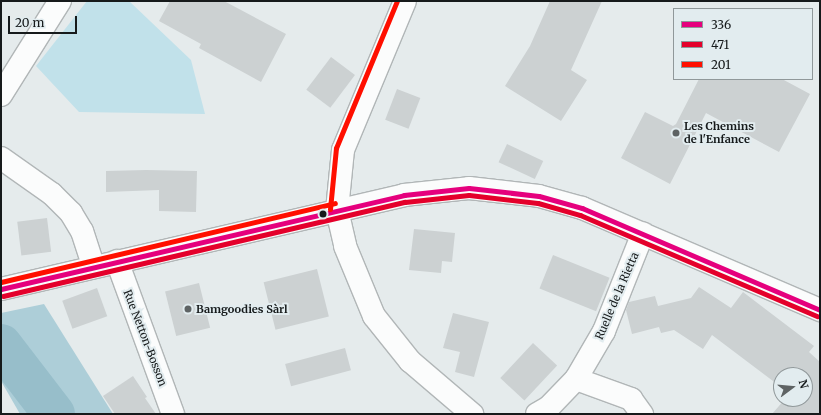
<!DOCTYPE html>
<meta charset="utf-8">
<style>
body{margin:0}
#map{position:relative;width:821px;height:415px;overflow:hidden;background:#e5ebec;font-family:Merriweather,serif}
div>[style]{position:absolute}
.green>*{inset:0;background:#c1e1ea}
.forest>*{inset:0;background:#adced8}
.river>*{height:42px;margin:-21px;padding:0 21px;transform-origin:21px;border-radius:21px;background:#97beca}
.building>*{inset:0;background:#ccd1d2;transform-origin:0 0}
.roads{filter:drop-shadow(1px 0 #b1b6b7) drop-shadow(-1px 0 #b1b6b7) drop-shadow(0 1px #b1b6b7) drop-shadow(0 -1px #b1b6b7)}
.minor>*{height:22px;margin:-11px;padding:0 11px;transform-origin:11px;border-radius:11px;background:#fbfcfc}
.major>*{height:22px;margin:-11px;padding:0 11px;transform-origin:11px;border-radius:11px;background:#fbfcfc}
.bus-1>*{height:5px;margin:-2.5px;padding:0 2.5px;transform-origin:2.5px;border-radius:2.5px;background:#e5007d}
.bus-2>*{height:5px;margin:-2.5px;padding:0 2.5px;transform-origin:2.5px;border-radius:2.5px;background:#e4002b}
.bus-3>*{height:5px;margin:-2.5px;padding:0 2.5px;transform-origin:2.5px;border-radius:2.5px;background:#ff0f00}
.dots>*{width:11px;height:11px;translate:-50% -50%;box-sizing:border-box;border:2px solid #e2ecef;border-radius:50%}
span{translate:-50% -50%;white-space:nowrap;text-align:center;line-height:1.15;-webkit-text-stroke:4px #e2ecef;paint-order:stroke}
.poi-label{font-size:11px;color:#161a1b;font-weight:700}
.left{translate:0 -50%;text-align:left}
.street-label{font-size:11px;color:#161a1b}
.frame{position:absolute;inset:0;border:2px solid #161a1b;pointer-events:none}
.legend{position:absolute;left:673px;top:8px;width:140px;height:72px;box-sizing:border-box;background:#e2ecef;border:1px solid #90989a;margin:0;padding:5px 7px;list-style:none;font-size:12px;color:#161a1b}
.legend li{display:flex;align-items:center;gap:8px;height:20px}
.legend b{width:20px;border:1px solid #90989a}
.north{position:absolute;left:773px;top:367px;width:40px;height:40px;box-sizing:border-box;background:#e2ecef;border:1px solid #90989a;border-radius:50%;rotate:74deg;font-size:11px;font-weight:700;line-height:16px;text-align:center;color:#161a1b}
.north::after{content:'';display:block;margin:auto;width:14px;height:18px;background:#5e6364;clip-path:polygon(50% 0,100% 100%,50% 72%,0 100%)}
.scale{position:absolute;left:8px;top:16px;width:69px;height:18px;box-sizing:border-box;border:2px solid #161a1b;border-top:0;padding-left:5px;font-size:12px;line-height:14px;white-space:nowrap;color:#161a1b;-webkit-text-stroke:3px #e2ecef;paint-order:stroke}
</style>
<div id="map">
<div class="green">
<i style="clip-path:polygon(87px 1px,129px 1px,191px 60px,205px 114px,79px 112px,36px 66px)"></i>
</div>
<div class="forest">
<i style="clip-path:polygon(44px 304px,113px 414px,20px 414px,1px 381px,1px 313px)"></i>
</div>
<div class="river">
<i style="left:1px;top:345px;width:87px;rotate:52.5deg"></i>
</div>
<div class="building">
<i style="clip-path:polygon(170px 1px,224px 1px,286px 34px,261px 82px,199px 48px,201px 44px,159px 21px)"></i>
<i style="clip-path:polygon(550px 1px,602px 1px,571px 70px,587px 80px,561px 121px,505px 86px,530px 46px)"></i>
<i style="left:331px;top:57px;width:30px;height:41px;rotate:37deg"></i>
<i style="clip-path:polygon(699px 79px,782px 79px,810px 94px,779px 152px,706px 113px,670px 184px,621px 158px,645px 112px,673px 126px,676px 124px)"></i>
<i style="left:397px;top:89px;width:25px;height:33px;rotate:21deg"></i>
<i style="left:507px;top:144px;width:40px;height:20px;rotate:25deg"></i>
<i style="clip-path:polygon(146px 170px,197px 171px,196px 212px,159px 211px,159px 190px,106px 192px,106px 171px)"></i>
<i style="left:47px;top:218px;width:34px;height:30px;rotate:83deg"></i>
<i style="clip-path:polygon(414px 229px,455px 233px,452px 262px,442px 261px,441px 273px,409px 270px)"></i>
<i style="left:553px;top:255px;width:61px;height:36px;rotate:22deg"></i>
<i style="left:317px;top:269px;width:49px;height:55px;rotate:76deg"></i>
<i style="left:199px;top:283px;width:46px;height:35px;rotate:76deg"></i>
<i style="clip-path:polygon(699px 287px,731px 308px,743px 292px,814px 346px,809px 352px,820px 362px,820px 414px,772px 414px,785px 399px,805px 399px,805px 375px,781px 375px,781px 387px,712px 335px,703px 349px,674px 330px,661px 333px,659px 327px,632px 334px,626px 310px,629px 302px,655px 296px,658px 306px,691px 298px)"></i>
<i style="left:97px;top:288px;width:30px;height:37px;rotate:70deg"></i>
<i style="clip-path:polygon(453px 313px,489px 322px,474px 377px,455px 372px,460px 352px,443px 348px)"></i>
<i style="left:533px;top:343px;width:33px;height:48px;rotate:43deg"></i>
<i style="left:345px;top:348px;width:23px;height:62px;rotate:75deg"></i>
<i style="clip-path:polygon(133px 376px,147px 397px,145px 398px,156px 414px,115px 414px,103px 396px)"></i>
</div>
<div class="roads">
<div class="minor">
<i style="left:405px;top:1px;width:161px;rotate:112.6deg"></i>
<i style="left:343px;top:150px;width:60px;rotate:95.7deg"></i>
<i style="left:337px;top:210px;width:37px;rotate:77deg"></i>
<i style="left:345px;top:246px;width:76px;rotate:67.5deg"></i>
<i style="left:374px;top:316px;width:58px;rotate:51.3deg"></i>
<i style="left:410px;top:361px;width:82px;rotate:40.5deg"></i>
<i style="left:1px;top:95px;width:111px;rotate:-57.9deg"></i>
<i style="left:1px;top:158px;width:62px;rotate:35.2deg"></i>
<i style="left:52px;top:194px;width:27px;rotate:45deg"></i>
<i style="left:71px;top:213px;width:21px;rotate:59deg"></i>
<i style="left:82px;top:231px;width:38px;rotate:72deg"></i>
<i style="left:117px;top:261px;width:163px;rotate:69.9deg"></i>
<i style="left:576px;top:379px;width:59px;rotate:20deg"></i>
<i style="left:631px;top:399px;width:19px;rotate:54deg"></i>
<i style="left:537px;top:414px;width:14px;rotate:-30deg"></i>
<i style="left:549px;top:407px;width:39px;rotate:-46deg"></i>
<i style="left:576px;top:379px;width:56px;rotate:-59.7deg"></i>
<i style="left:604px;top:331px;width:105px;rotate:-68.3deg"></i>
</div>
<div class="major">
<i style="left:1px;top:289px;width:414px;rotate:-13.1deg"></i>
<i style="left:404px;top:195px;width:65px;rotate:-6.1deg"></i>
<i style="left:469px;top:188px;width:70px;rotate:6.5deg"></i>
<i style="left:539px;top:196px;width:45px;rotate:15.6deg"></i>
<i style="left:582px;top:208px;width:259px;rotate:23.2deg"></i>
</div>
</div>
<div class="bus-1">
<i style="left:1px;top:289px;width:414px;rotate:-13.1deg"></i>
<i style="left:404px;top:195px;width:65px;rotate:-6.1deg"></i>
<i style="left:469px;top:188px;width:70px;rotate:6.5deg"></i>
<i style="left:539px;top:196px;width:45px;rotate:15.6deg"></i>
<i style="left:582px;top:208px;width:259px;rotate:23.2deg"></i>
</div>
<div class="bus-2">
<i style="left:3px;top:296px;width:413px;rotate:-13.2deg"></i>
<i style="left:405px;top:202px;width:64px;rotate:-6.2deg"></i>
<i style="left:469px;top:195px;width:69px;rotate:6.6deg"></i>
<i style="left:538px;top:203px;width:44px;rotate:15.9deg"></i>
<i style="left:580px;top:215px;width:258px;rotate:23.1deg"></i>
</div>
<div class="bus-3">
<i style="left:330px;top:209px;width:61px;rotate:-84.4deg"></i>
<i style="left:336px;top:148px;width:159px;rotate:-67.5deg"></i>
<i style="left:1px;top:282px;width:343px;rotate:-13.3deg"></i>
</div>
<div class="dots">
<i style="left:676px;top:133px;background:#5e6364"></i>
<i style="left:323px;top:214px;background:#161a1b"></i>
<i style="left:188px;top:309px;background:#5e6364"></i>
</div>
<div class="poi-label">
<span class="left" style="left:684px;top:133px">Les Chemins<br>de l'Enfance</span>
<span class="left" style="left:196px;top:309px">Bamgoodies Sàrl</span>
</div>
<div class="street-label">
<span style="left:617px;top:296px;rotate:-67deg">Ruelle de la Rietta</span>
<span style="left:145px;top:338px;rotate:69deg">Rue Netton-Bosson</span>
</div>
<div class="frame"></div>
<ul class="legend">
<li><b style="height:5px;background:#e5007d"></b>336</li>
<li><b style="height:5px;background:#e4002b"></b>471</li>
<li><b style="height:5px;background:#ff0f00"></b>201</li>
</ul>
<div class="north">N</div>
<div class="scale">20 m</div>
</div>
